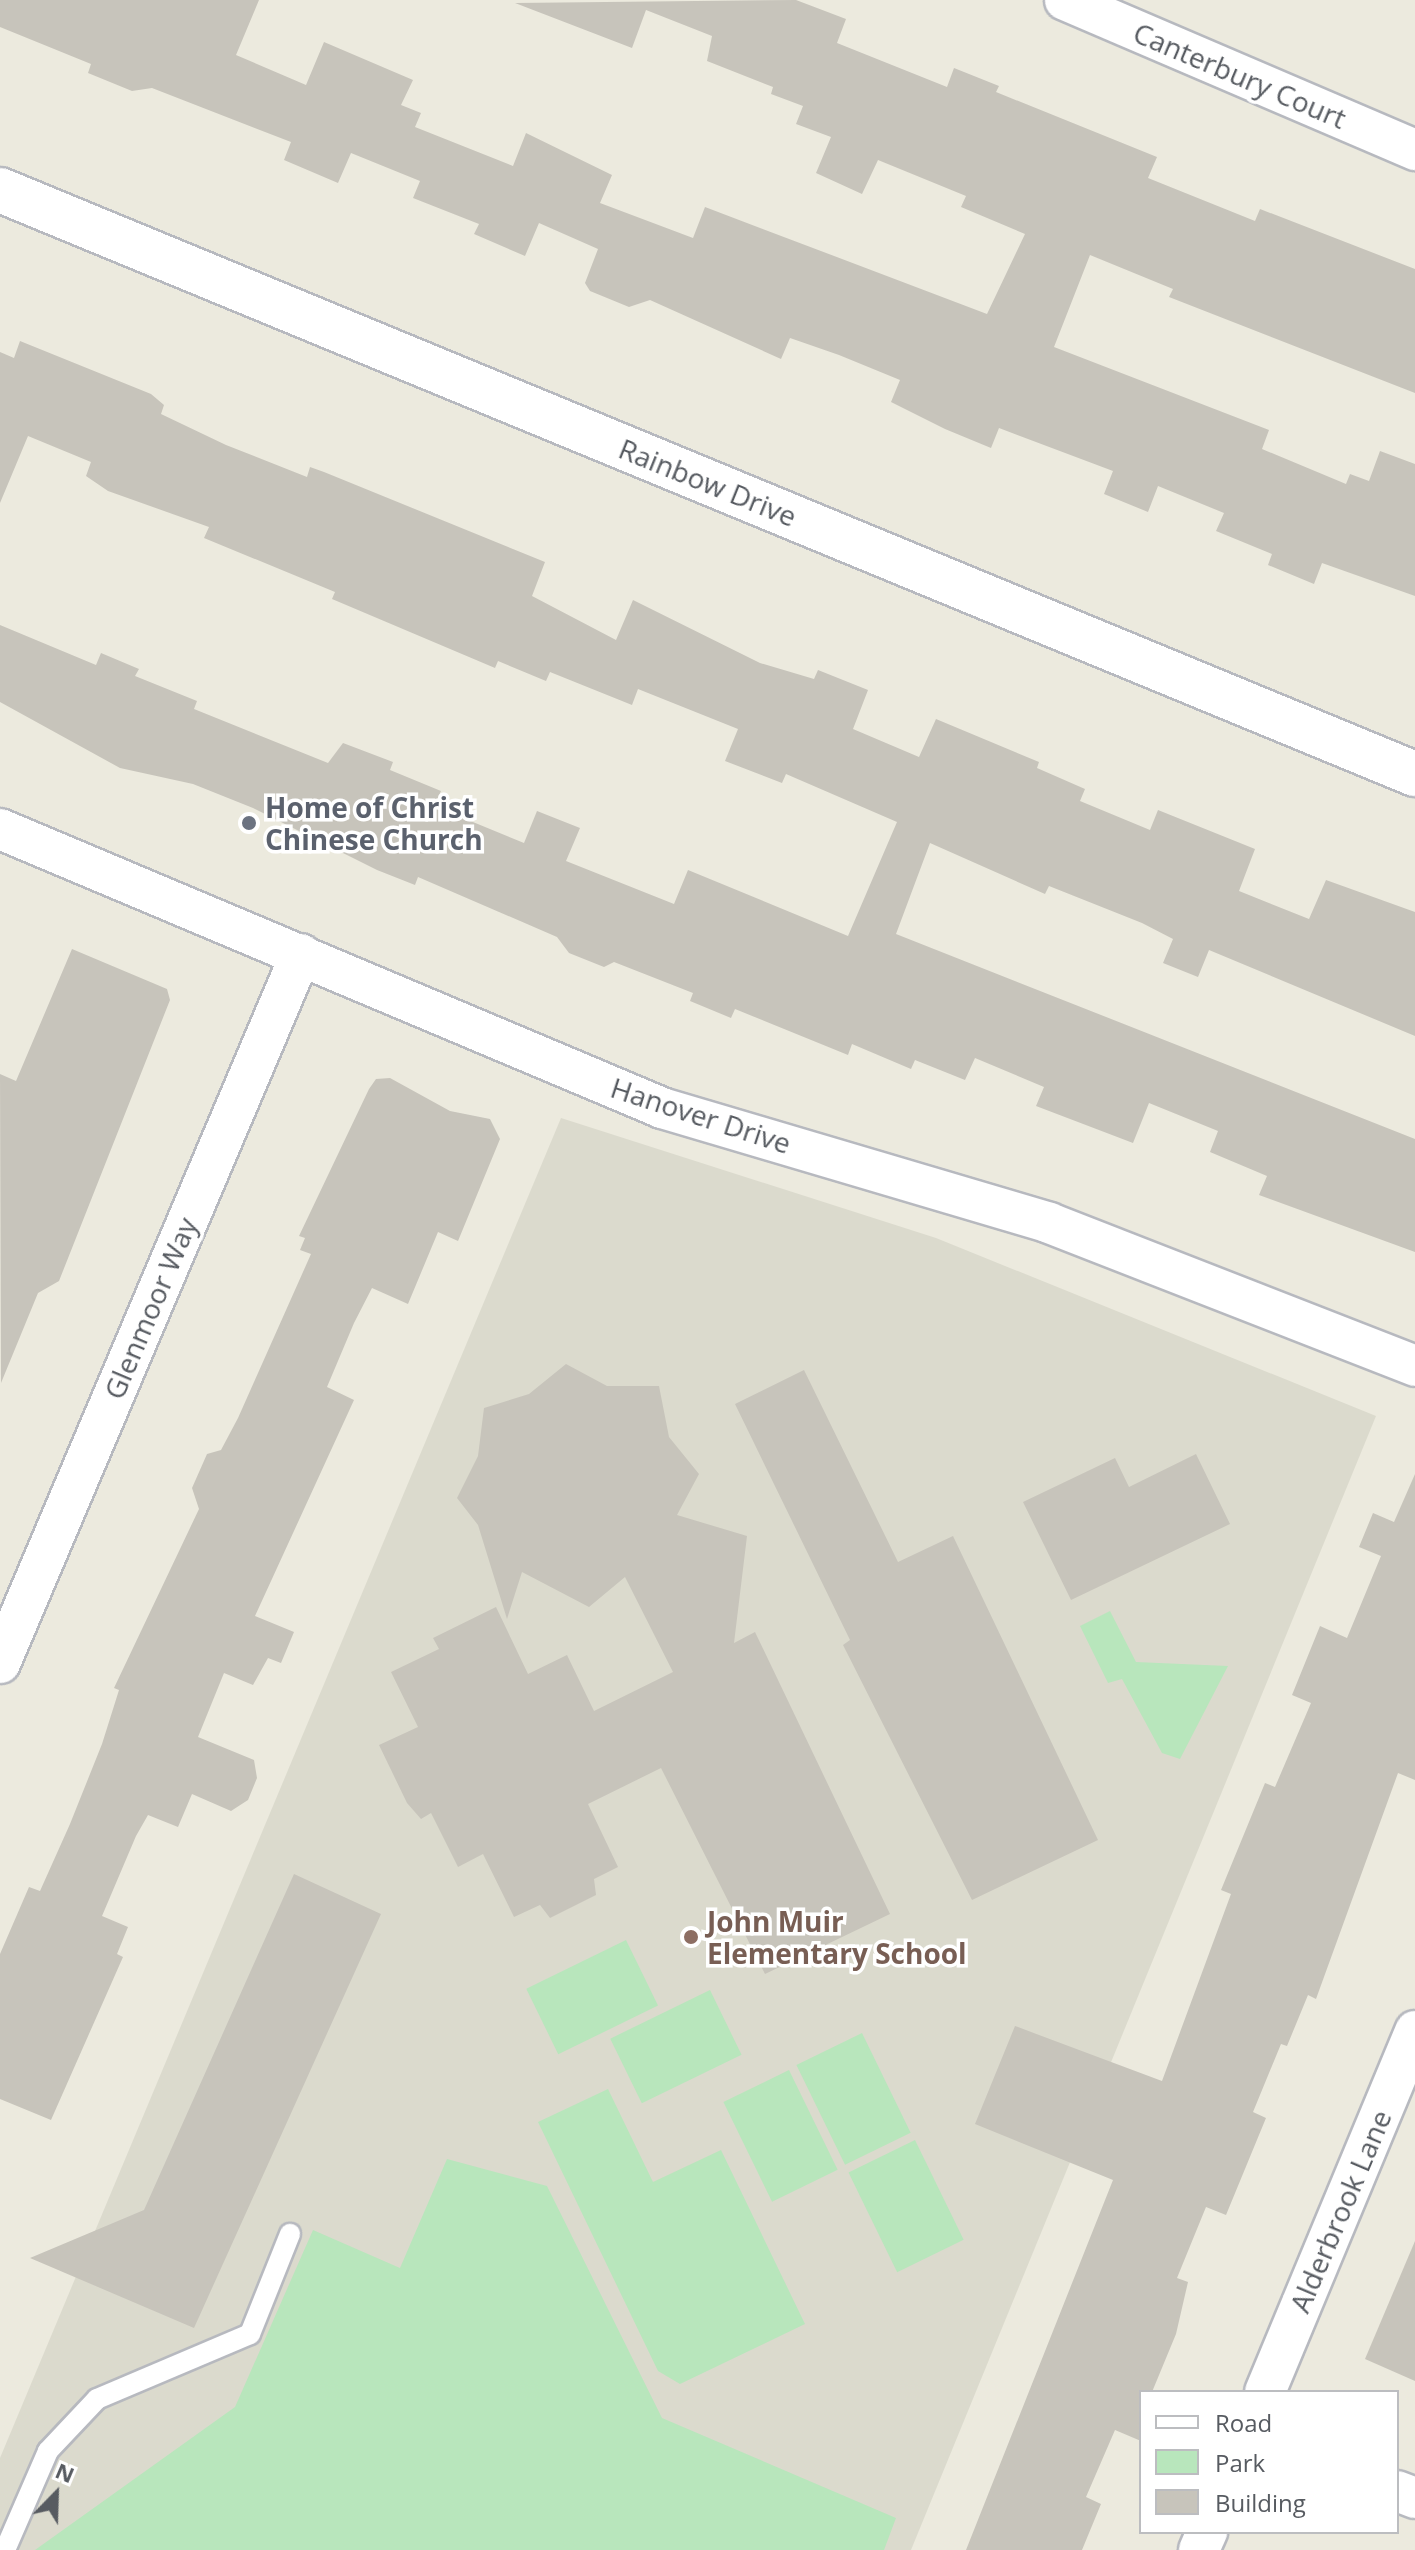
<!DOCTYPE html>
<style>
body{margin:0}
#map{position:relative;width:1415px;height:2550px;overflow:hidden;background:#eceade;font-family:"Open Sans",sans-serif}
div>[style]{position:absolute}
.education>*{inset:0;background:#dbdacd}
.green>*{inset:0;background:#b8e6bc;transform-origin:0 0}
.building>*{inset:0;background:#c7c4bb}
.roads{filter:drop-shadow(2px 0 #b7b9bf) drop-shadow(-2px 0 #b7b9bf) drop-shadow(0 2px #b7b9bf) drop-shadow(0 -2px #b7b9bf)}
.service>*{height:20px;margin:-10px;padding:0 10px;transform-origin:10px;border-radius:10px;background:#fff}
.minor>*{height:40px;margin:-20px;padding:0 20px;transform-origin:20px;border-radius:20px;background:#fff}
.tertiary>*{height:44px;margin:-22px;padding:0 22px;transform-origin:22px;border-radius:22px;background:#fff}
.dots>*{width:22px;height:22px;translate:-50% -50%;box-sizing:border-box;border:4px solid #fff;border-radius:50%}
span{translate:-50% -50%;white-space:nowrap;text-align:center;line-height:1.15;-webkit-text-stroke:7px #fff;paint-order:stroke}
.street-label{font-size:28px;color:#575b61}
.worship-label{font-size:28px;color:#5b616d;font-weight:700}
.left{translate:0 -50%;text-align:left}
.education-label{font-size:28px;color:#785e54;font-weight:700}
.legend{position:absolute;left:1139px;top:2390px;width:260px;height:144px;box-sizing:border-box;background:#fff;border:2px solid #bcbdc0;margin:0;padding:10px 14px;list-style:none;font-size:24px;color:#575b61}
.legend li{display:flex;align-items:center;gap:16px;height:40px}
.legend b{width:40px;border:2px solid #bcbdc0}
.north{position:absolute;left:16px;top:2454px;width:80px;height:80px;-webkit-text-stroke:6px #fff;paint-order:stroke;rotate:23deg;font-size:22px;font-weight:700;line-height:32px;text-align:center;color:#575b61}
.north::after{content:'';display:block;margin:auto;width:28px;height:36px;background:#575b61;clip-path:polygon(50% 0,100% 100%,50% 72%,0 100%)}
</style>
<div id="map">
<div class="education">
<i style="clip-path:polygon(561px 1118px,936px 1238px,1376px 1416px,911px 2550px,0 2550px,0 2458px)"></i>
</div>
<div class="green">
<i style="clip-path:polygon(1110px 1611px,1136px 1662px,1228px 1666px,1180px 1759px,1162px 1753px,1122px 1679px,1108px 1683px,1080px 1626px)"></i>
<i style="left:626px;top:1940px;width:73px;height:111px;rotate:64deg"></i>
<i style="left:710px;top:1990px;width:72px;height:111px;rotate:64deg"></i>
<i style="left:862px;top:2033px;width:111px;height:73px;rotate:64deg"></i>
<i style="left:789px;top:2070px;width:111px;height:73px;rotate:64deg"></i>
<i style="clip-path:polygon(608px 2089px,653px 2182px,721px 2150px,805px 2324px,680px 2384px,658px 2371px,538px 2122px)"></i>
<i style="left:915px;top:2140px;width:111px;height:74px;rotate:64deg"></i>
<i style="clip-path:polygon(447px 2159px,547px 2186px,662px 2418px,896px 2518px,884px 2550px,35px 2550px,235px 2407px,313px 2230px,400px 2268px)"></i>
</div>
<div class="building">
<i style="clip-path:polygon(0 0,259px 0,236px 55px,306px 85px,324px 42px,413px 80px,401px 105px,421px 113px,415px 127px,513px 166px,526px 133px,612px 175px,600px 203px,693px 238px,705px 207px,987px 314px,1025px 234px,961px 207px,966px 196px,878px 160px,862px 194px,816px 173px,831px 137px,796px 124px,803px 106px,771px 94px,773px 87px,707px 61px,712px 36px,646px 10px,632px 48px,515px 3px,796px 0,846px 19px,837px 43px,947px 87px,954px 68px,999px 86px,996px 92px,1157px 157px,1148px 178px,1255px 221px,1260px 209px,1415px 269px,1415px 393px,1169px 297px,1173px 289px,1090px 255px,1054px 347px,1269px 430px,1262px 449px,1346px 484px,1350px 474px,1369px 481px,1380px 451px,1415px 464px,1415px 596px,1322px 563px,1314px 584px,1268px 565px,1272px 554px,1216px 531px,1224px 513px,1158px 486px,1148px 512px,1104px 494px,1113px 471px,999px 428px,991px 448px,945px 429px,891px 402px,900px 380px,839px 355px,790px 338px,781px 359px,650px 300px,629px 307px,590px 291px,585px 283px,598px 249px,539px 223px,525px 256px,474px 234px,479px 224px,413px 198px,420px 181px,351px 153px,338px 183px,284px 160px,291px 142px,152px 88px,132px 91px,88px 73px,91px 64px,0 27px)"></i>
<i style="clip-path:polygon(20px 341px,151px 394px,164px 405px,161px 414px,226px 445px,307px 477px,310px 467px,324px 472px,545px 562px,532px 596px,616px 640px,633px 600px,760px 663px,814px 679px,818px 670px,868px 690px,853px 729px,919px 757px,936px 719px,1039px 762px,1037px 768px,1085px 789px,1080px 801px,1150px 830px,1158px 810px,1255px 849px,1239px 891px,1309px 919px,1326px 880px,1415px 912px,1415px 1036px,1209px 950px,1198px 977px,1163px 963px,1173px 939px,1142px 923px,1049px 886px,1045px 894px,930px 843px,896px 934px,1415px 1139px,1415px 1252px,1259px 1195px,1267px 1176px,1210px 1152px,1218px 1131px,1149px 1103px,1133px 1143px,1036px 1106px,1044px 1087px,975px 1058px,965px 1080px,915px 1060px,911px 1069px,852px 1044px,848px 1055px,735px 1009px,731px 1018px,690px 1001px,693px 993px,614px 962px,604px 967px,569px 953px,557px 937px,418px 877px,415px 885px,377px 870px,253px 808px,193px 784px,120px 768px,0 702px,0 625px,96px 665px,101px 653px,139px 669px,135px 676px,197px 701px,194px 709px,328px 763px,343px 743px,393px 762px,390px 770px,441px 791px,434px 806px,524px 843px,537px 811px,580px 828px,566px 861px,674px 904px,688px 870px,848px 936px,897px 822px,786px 774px,782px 783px,725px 761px,738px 729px,638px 689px,632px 705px,550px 672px,546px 681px,498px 661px,495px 668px,332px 599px,335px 592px,204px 538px,209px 527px,108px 491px,86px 476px,91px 462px,28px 436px,0 503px,0 352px,14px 358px)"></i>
<i style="clip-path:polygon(72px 949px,167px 989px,170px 1000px,59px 1281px,38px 1293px,1px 1383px,0 1074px,16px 1081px)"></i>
<i style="clip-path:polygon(390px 1078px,450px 1111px,490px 1119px,500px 1139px,458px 1241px,438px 1232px,408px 1304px,372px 1288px,354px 1323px,327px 1387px,354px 1400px,255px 1616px,294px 1632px,281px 1663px,268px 1658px,253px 1685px,224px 1673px,198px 1737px,254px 1760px,257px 1778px,248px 1800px,231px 1811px,192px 1794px,178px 1827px,148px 1815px,136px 1836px,102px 1916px,128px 1927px,117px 1954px,123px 1957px,51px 2120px,0 2099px,0 1954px,29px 1887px,40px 1891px,70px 1824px,102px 1744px,119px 1690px,114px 1688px,199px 1509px,192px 1488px,207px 1454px,221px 1450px,238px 1418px,311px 1254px,300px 1250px,305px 1238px,299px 1236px,369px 1089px,376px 1079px)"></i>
<i style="clip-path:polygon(566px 1364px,607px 1386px,659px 1386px,669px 1437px,699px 1474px,677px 1515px,747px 1536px,734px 1643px,755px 1632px,890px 1914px,765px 1974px,661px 1768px,588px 1804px,618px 1867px,594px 1879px,596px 1895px,550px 1918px,540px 1905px,514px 1917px,483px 1854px,458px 1867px,431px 1813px,421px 1819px,407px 1803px,379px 1745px,418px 1727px,391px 1672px,439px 1649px,433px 1638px,496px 1607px,528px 1674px,567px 1655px,594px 1711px,673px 1672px,625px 1577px,589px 1607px,522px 1572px,507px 1619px,478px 1525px,457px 1498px,478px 1456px,484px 1408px,529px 1394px)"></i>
<i style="clip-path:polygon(804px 1370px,898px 1562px,953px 1536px,1098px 1840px,972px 1900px,843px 1645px,850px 1640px,735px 1404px)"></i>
<i style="clip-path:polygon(1196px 1454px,1230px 1524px,1071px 1600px,1023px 1502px,1115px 1458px,1129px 1487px)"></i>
<i style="clip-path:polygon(1415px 1474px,1415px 1780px,1398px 1773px,1316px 1999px,1308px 1995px,1287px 2046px,1281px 2044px,1253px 2112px,1266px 2118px,1226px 2215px,1206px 2207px,1177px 2278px,1188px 2282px,1176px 2334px,1152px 2392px,1141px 2392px,1141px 2441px,1115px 2430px,1086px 2497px,1101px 2504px,1082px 2550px,966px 2550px,1113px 2180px,975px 2124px,1015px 2026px,1162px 2081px,1231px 1894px,1221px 1890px,1265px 1783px,1275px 1787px,1311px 1703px,1292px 1695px,1320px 1626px,1347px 1638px,1381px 1556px,1359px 1547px,1373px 1513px,1394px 1522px)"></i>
<i style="clip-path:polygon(294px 1874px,381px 1914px,194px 2328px,30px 2258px,144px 2210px)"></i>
<i style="clip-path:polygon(1415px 2241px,1415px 2381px,1365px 2359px)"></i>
</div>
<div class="roads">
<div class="service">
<i style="left:5px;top:2550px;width:108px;rotate:-66.5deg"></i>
<i style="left:48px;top:2451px;width:71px;rotate:-46.7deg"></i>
<i style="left:97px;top:2399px;width:166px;rotate:-23deg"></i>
<i style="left:250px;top:2334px;width:108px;rotate:-68.2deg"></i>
</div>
<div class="minor">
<i style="left:1065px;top:0;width:381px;rotate:23.2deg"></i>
<i style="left:0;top:829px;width:718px;rotate:22.85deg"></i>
<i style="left:662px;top:1108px;width:404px;rotate:16.5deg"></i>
<i style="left:1049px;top:1223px;width:393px;rotate:21.3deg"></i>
<i style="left:0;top:1663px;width:770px;rotate:-67deg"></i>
<i style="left:1265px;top:2392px;width:391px;rotate:-67.4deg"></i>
<i style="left:1397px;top:2491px;width:19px;rotate:21deg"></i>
<i style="left:1199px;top:2550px;width:20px;rotate:-66deg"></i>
</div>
<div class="tertiary">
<i style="left:0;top:190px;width:1531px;rotate:22.43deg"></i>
</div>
</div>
<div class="dots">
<i style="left:249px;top:823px;background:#6b7280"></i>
<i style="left:691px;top:1937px;background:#8d6e63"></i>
</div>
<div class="street-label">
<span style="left:1240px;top:75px;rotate:23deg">Canterbury Court</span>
<span style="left:708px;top:482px;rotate:22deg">Rainbow Drive</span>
<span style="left:701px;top:1115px;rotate:18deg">Hanover Drive</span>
<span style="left:150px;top:1308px;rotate:-67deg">Glenmoor Way</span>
<span style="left:1340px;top:2211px;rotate:-67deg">Alderbrook Lane</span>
</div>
<div class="worship-label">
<span class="left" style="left:265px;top:823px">Home of Christ<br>Chinese Church</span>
</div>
<div class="education-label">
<span class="left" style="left:707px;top:1937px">John Muir<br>Elementary School</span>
</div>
<ul class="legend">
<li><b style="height:10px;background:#fff"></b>Road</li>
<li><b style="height:22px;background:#b8e6bc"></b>Park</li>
<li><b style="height:22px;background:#c7c4bb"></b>Building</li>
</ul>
<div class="north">N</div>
</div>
